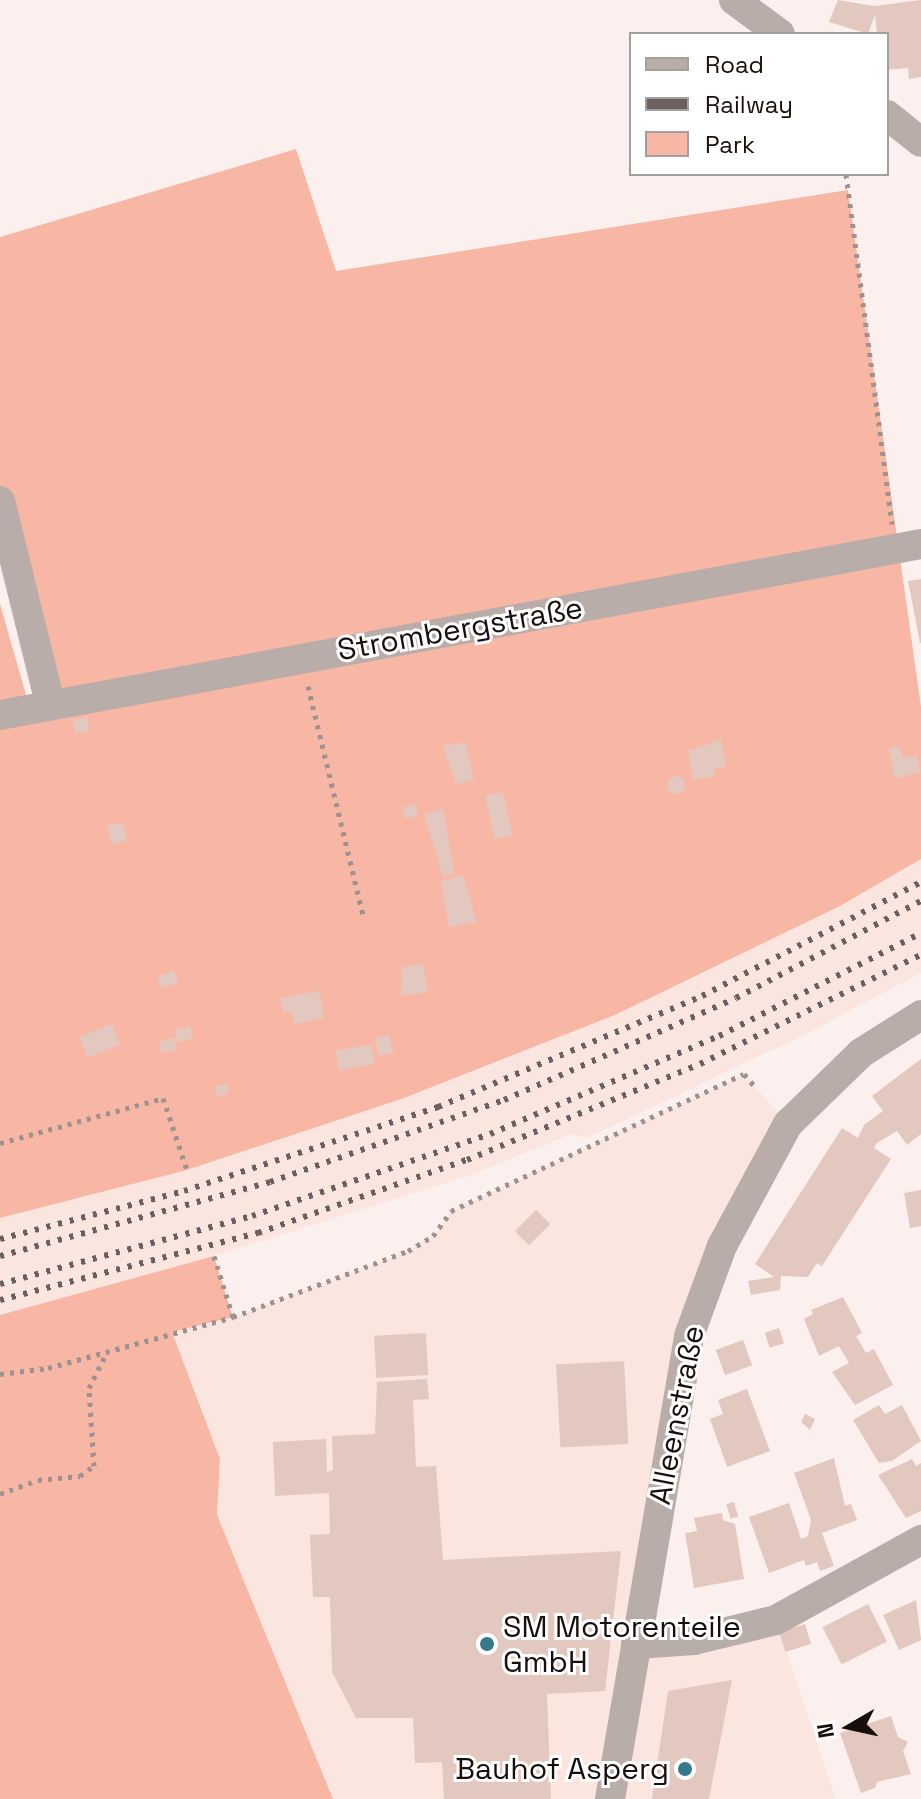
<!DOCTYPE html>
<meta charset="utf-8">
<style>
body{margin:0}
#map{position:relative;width:921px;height:1799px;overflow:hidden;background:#fbf0ed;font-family:"Space Grotesk",sans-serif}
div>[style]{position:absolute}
.built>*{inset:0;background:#fbe5df}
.green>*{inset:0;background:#f8b6a4}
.building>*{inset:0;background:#e3c8c0;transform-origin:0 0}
.round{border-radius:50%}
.path>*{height:5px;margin-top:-2.5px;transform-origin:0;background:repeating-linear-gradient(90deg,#9d9290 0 4px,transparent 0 10px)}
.minor>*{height:30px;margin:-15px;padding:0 15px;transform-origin:15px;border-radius:15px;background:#b9adaa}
.rail>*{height:6px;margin-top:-3px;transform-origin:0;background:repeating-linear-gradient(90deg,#6a605d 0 4px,transparent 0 12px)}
.dots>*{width:22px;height:22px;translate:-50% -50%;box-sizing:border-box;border:4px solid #fff;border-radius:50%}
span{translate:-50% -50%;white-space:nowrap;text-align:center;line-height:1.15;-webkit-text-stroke:6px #fff;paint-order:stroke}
.street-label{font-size:30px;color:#180f0d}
.poi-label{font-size:30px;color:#180f0d}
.left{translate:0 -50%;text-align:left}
.right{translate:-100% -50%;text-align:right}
.legend{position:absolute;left:629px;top:32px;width:260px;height:144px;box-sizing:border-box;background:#fff;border:2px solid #a39f9e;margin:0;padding:10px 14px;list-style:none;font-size:24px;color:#180f0d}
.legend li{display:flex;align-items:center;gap:16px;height:40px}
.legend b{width:40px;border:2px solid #a39f9e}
.north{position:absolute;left:809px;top:1687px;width:80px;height:80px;-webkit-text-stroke:6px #fff;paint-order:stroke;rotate:261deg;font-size:22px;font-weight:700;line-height:32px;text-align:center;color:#180f0d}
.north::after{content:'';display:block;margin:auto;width:28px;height:36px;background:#180f0d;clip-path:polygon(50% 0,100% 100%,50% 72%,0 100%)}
</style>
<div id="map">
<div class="built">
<i style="clip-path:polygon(921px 859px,921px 973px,806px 1034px,587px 1138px,572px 1134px,468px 1176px,214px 1256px,0 1315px,0 1218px,187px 1169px,404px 1098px,615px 1015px,840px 906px)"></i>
<i style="clip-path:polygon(744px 1074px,788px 1124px,722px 1246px,637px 1644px,776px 1620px,836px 1799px,333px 1799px,217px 1515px,220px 1459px,172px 1332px,233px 1317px,408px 1251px,433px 1236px,451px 1211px)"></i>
</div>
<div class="green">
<i style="clip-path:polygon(296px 149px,336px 271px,848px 190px,921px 707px,921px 859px,840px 906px,615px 1015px,404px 1098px,187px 1170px,0 1218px,0 715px,50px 702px,0 501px,0 237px)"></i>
<i style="clip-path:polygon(0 604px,28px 702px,0 707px)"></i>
<i style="clip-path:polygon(214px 1256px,233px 1317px,172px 1332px,220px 1459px,217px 1515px,333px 1799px,0 1799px,0 1315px)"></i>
</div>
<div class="building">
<i style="clip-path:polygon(838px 0,874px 6px,921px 0,921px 77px,909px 79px,908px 68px,887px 70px,887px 34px,877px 34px,875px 15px,868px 34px,829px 22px)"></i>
<i style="clip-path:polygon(921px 579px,921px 643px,920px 643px,908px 581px)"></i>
<i style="left:87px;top:717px;width:14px;height:15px;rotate:78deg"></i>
<i style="clip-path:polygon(721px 739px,726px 766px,714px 769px,715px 776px,693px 780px,688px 751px)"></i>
<i style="clip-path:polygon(466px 742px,473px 780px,456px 784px,443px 746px)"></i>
<i style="clip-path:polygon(900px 746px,902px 758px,917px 755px,920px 772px,894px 779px,889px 748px)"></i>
<i class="round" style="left:667px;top:776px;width:18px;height:18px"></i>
<i style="left:503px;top:792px;width:44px;height:18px;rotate:78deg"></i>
<i style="left:415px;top:804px;width:12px;height:13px;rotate:76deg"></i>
<i style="clip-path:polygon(443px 809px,454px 874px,443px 876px,424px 814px)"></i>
<i style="left:122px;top:822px;width:19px;height:16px;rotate:74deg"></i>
<i style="clip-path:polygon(463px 876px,477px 922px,449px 927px,441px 880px)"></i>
<i style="clip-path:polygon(423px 964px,428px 992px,401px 996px,402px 967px)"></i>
<i style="left:174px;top:971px;width:13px;height:17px;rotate:72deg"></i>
<i style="clip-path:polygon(319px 991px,324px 1018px,294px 1024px,291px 1011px,283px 1013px,280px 998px)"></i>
<i style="left:112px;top:1024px;width:22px;height:35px;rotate:68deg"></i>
<i style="left:190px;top:1026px;width:13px;height:16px;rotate:77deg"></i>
<i style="left:389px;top:1035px;width:18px;height:15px;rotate:77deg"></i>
<i style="left:174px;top:1038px;width:12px;height:16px;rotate:76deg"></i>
<i style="left:371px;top:1044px;width:20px;height:36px;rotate:79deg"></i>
<i style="clip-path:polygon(921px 1059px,921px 1134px,907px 1145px,897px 1131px,877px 1143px,874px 1148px,891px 1159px,822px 1266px,817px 1263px,808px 1277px,781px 1276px,780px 1290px,751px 1295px,748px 1281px,774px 1277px,755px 1264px,842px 1128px,858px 1138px,864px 1125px,883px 1111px,872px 1096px)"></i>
<i style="clip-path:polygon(227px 1084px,229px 1093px,217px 1097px,214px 1087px)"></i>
<i style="clip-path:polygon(921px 1190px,921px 1226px,910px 1228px,904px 1193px)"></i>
<i style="left:536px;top:1210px;width:20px;height:30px;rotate:45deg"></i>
<i style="clip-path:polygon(843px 1297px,862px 1333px,856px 1336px,866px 1353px,874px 1349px,893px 1385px,855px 1405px,832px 1372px,849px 1363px,839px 1346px,819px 1356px,804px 1319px,813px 1314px,811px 1310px)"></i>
<i style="left:779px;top:1328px;width:16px;height:15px;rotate:72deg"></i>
<i style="left:426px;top:1333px;width:42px;height:52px;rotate:87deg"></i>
<i style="left:743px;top:1340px;width:27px;height:29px;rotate:70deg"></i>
<i style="left:624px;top:1361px;width:83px;height:68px;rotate:87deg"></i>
<i style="clip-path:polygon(427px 1379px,429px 1399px,413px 1400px,416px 1467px,436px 1466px,443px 1560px,621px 1551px,605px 1691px,547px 1694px,551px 1799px,444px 1799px,442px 1762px,415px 1763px,413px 1718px,356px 1718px,332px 1672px,330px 1597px,313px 1597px,310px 1535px,330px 1534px,329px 1493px,275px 1496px,273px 1442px,326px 1439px,327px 1472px,333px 1470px,332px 1436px,375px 1434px,377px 1382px)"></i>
<i style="clip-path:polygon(747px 1389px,770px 1451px,727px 1467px,710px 1419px,723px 1414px,718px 1400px)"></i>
<i style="clip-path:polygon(879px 1405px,885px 1414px,902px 1405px,921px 1441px,892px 1461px,879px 1463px,853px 1420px)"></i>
<i style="clip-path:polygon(805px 1414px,815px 1419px,810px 1430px,801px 1422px)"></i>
<i style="clip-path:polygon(834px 1458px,845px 1506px,851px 1504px,857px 1520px,822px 1533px,834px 1566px,820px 1571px,817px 1562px,806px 1566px,804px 1560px,769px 1573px,749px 1517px,789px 1503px,801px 1539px,808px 1536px,811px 1520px,794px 1473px)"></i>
<i style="clip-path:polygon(912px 1459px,916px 1466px,921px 1463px,921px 1511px,906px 1518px,878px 1475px)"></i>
<i style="left:734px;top:1502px;width:15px;height:8px;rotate:74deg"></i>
<i style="clip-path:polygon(722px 1513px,723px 1520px,735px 1524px,744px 1579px,694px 1588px,685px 1533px,697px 1531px,694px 1518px)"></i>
<i style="clip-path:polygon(916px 1600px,921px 1640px,899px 1650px,883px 1615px)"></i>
<i style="left:868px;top:1604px;width:42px;height:51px;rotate:63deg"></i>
<i style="left:805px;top:1624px;width:21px;height:27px;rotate:73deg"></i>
<i style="clip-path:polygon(732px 1680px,709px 1799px,652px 1799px,668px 1691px)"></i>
<i style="clip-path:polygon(891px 1716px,898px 1737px,908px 1742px,903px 1751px,911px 1774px,877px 1782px,875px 1788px,861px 1793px,840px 1733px)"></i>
</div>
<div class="path">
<i style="left:846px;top:174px;width:353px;rotate:82.5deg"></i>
<i style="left:308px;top:686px;width:240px;rotate:76.5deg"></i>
<i style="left:0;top:1143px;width:169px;rotate:-15.4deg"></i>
<i style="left:163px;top:1098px;width:76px;rotate:71.6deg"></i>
<i style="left:214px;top:1256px;width:64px;rotate:72.7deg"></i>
<i style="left:0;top:1374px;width:48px;rotate:-7.1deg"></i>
<i style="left:48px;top:1368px;width:192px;rotate:-15.4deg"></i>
<i style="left:233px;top:1317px;width:187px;rotate:-20.7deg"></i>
<i style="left:408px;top:1251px;width:29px;rotate:-31deg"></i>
<i style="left:433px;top:1236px;width:31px;rotate:-54deg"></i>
<i style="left:451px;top:1211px;width:323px;rotate:-25.1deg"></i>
<i style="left:744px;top:1074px;width:18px;rotate:49deg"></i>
<i style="left:0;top:1494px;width:40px;rotate:-20.2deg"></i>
<i style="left:38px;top:1480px;width:42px;rotate:-5.4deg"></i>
<i style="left:80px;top:1476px;width:17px;rotate:-36deg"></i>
<i style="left:94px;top:1466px;width:78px;rotate:-93.7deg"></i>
<i style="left:89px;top:1388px;width:40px;rotate:-63.4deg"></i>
</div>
<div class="minor">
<i style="left:734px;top:0;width:57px;rotate:36.5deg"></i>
<i style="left:887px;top:115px;width:43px;rotate:38.5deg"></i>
<i style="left:0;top:501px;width:208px;rotate:76.1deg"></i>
<i style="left:0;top:715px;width:937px;rotate:-10.52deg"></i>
<i style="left:636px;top:1644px;width:58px;rotate:-3.9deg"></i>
<i style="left:694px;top:1640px;width:84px;rotate:-13.7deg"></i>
<i style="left:776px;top:1620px;width:166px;rotate:-28.9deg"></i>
<i style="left:610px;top:1799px;width:470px;rotate:-80.3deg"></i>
<i style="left:689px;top:1336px;width:96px;rotate:-69.9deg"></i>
<i style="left:722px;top:1246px;width:139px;rotate:-61.6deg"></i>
<i style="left:788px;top:1124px;width:102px;rotate:-44.2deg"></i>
<i style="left:861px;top:1053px;width:71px;rotate:-32.3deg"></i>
</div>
<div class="rail">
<i style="left:0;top:1239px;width:190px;rotate:-14.6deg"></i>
<i style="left:184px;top:1191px;width:268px;rotate:-18.3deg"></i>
<i style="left:438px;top:1107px;width:286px;rotate:-22.8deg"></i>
<i style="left:702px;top:996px;width:247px;rotate:-27.5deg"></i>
<i style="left:0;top:1256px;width:280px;rotate:-15.3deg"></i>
<i style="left:270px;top:1182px;width:248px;rotate:-19.3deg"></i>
<i style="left:504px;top:1100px;width:253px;rotate:-23.7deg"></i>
<i style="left:736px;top:998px;width:209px;rotate:-27.7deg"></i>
<i style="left:0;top:1284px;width:261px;rotate:-15.1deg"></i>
<i style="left:252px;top:1216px;width:252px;rotate:-19deg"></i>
<i style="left:490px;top:1134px;width:249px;rotate:-23.2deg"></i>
<i style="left:719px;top:1036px;width:227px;rotate:-27deg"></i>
<i style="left:0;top:1300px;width:267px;rotate:-14.6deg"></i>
<i style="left:258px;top:1233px;width:221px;rotate:-19.3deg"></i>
<i style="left:467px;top:1160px;width:252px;rotate:-22.4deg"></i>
<i style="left:700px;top:1064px;width:246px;rotate:-26.3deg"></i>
</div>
<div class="dots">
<i style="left:487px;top:1644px;background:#36798a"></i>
<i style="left:685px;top:1769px;background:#36798a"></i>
</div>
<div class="street-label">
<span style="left:460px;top:629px;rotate:-10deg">Strombergstraße</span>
<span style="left:677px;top:1415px;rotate:-79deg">Alleenstraße</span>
</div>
<div class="poi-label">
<span class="left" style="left:503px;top:1644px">SM Motorenteile<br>GmbH</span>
<span class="right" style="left:669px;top:1769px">Bauhof Asperg</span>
</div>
<ul class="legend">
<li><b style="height:10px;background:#b9adaa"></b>Road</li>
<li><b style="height:10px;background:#6a605d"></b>Railway</li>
<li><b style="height:22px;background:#f8b6a4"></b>Park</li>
</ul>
<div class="north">N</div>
</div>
